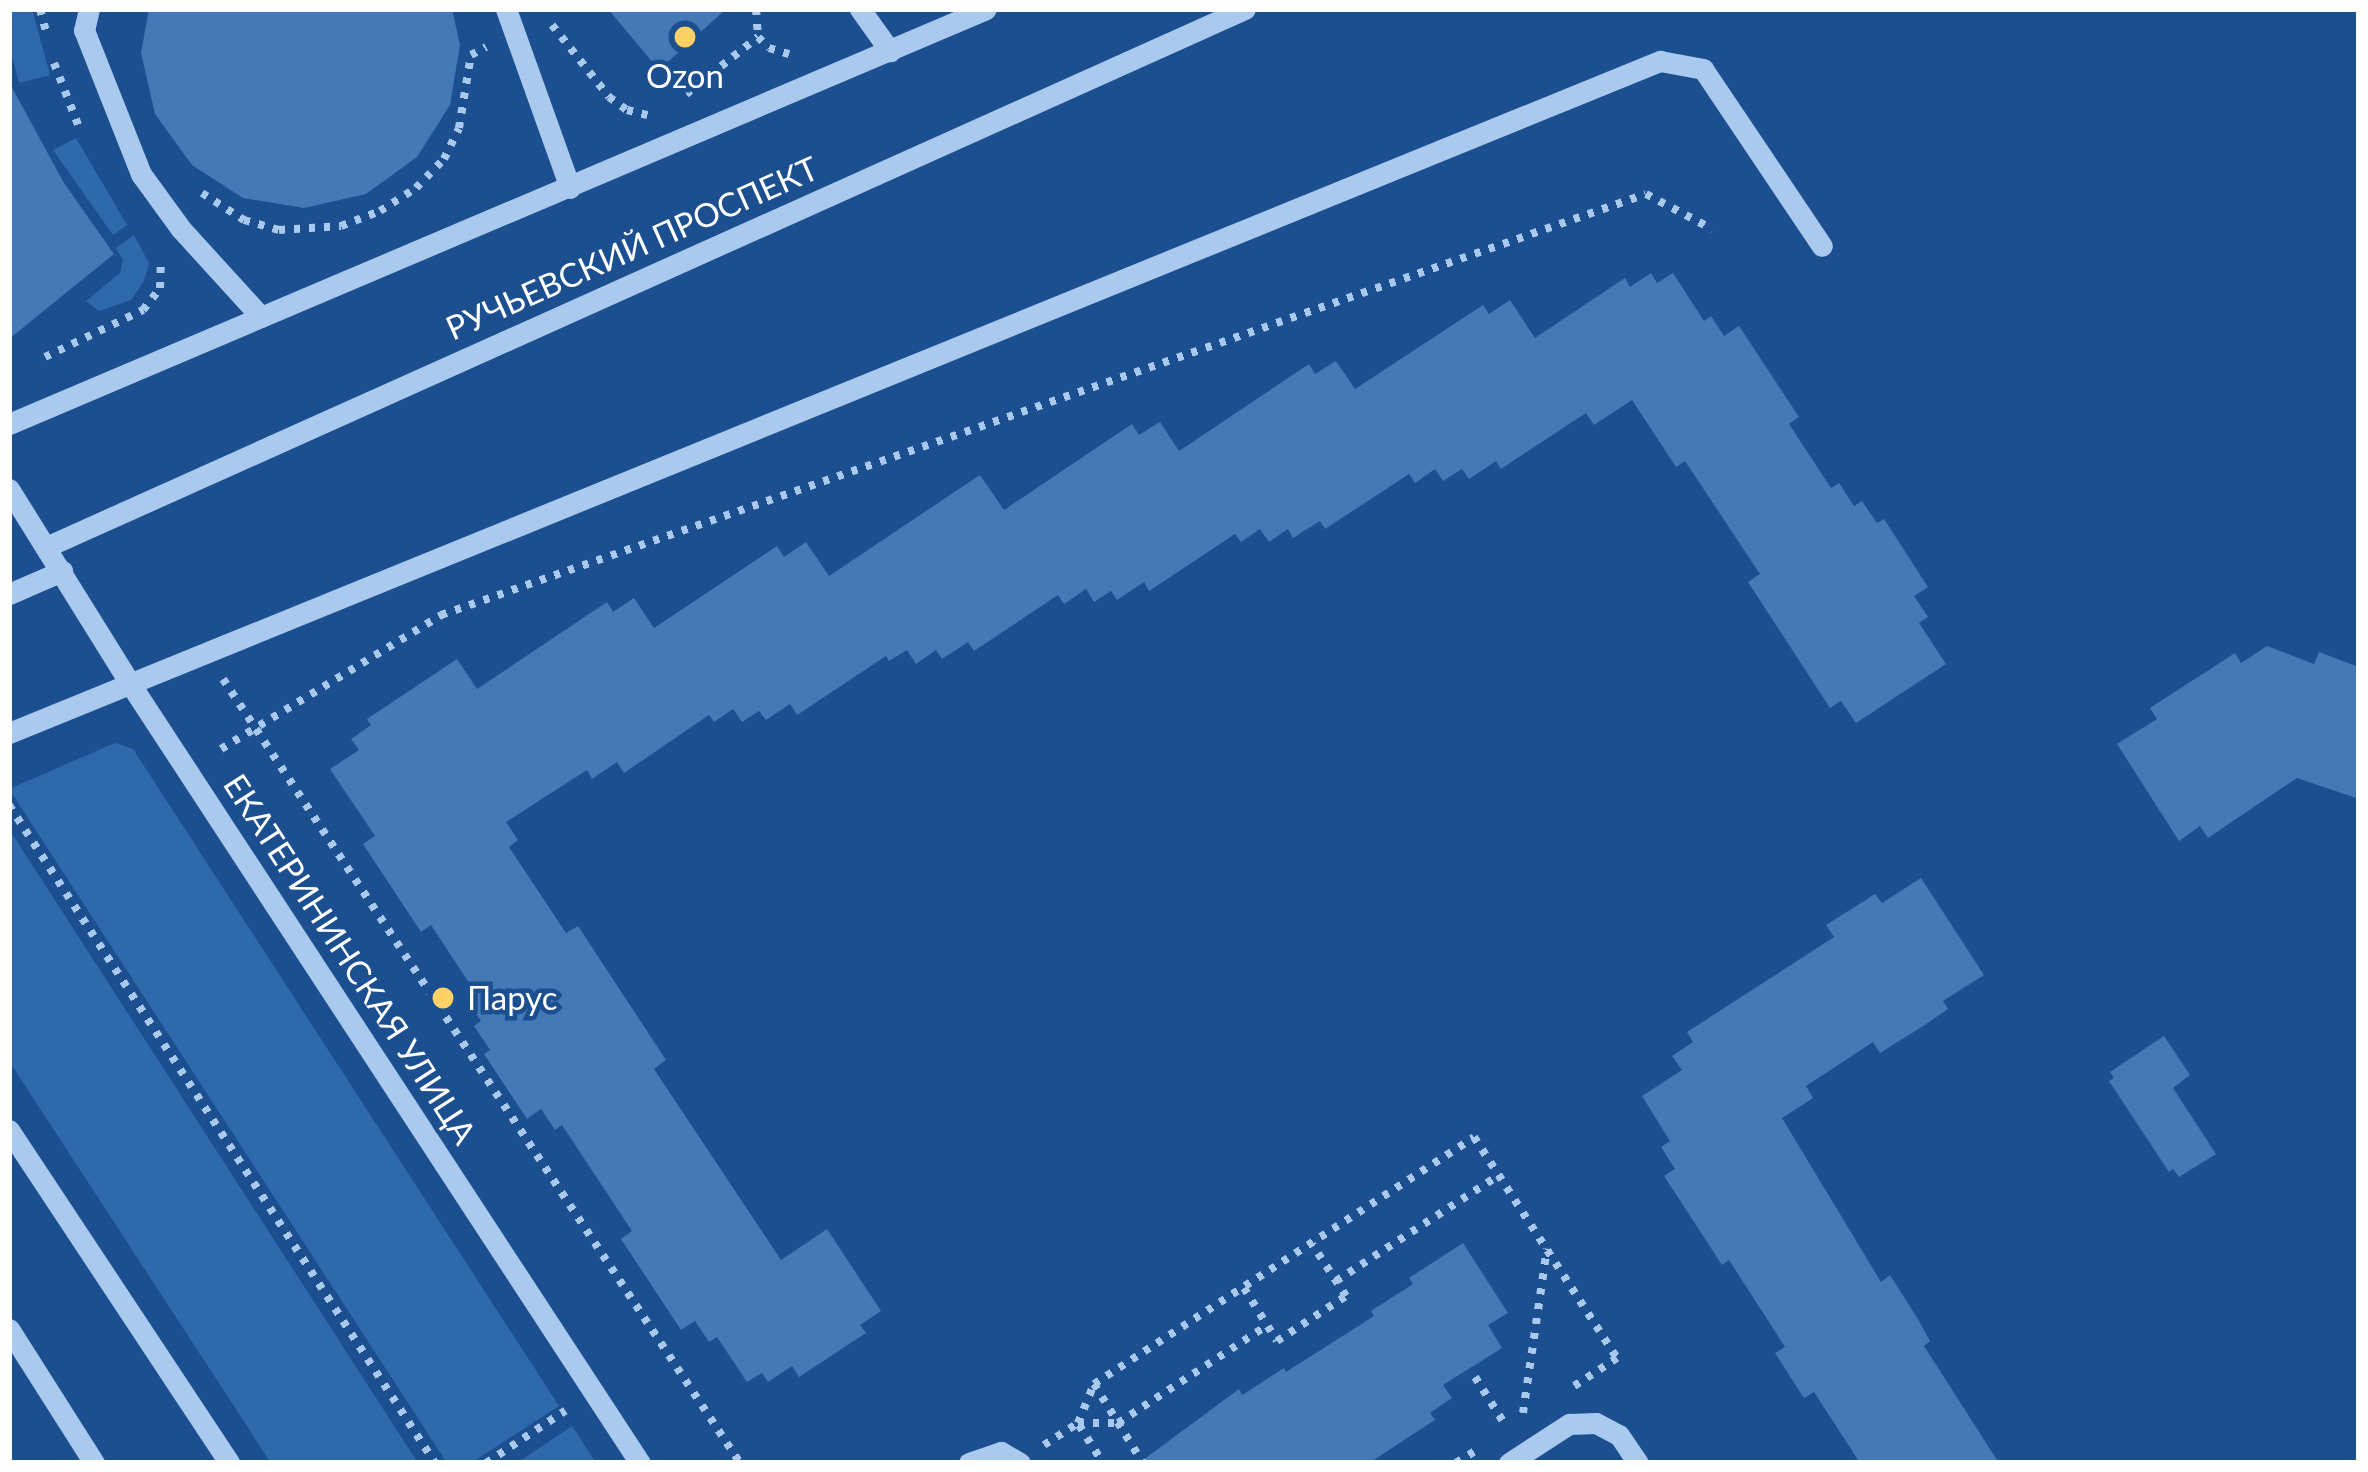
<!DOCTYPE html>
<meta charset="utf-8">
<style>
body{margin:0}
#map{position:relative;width:2368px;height:1472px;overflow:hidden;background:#1b4f8f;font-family:Lato,sans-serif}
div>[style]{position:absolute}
.green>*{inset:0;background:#2e69ad}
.building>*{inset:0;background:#4478b7}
.path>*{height:8px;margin-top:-4px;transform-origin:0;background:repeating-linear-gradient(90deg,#a9c9ee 0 6px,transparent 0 15px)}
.minor>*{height:21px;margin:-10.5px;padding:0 10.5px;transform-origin:10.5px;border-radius:10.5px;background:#a9c9ee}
.dots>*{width:33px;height:33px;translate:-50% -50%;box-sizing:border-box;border:6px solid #1b4f8f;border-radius:50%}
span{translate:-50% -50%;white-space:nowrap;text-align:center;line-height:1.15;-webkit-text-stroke:9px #1b4f8f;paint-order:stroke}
.poi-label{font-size:33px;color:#fff}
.left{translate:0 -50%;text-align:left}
.street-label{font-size:33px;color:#fff}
.frame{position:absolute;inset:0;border:12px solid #fff;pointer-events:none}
</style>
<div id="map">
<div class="green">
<i style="clip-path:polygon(9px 9px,32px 9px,50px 75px,19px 83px,9px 44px)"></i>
<i style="clip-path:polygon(76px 138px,127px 225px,113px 235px,53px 150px)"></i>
<i style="clip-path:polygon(134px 235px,149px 263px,144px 281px,131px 300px,99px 311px,86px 301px,120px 273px,123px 260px,116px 248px)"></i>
<i style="clip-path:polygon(115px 743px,133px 749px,559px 1406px,471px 1463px,447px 1463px,9px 789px)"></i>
<i style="clip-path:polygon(9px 829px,418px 1463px,271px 1463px,9px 1061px)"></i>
<i style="clip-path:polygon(572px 1426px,596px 1463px,517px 1463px)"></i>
</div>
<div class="building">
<i style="clip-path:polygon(149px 9px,452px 9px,460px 45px,450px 105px,417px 157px,366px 194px,304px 208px,243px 198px,192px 165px,155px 114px,141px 53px)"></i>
<i style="clip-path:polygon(608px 9px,726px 9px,659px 70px)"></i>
<i style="clip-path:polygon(9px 82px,64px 183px,114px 254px,9px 339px)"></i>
<i style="clip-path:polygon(1651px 273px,1657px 283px,1673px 273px,1704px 321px,1711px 316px,1724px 336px,1739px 326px,1799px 417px,1789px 424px,1831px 488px,1839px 483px,1854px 506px,1862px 501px,1877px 523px,1884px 519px,1928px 587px,1914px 596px,1928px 617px,1919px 623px,1946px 664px,1856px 723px,1841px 701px,1830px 708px,1748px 582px,1760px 574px,1685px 461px,1676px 467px,1632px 400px,1594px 425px,1586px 413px,1501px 469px,1496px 461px,1469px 479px,1462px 469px,1443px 481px,1435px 469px,1415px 483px,1409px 474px,1325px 529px,1320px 521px,1293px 538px,1288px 529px,1269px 542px,1260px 529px,1241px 542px,1235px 534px,1149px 591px,1144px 582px,1117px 600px,1111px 591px,1094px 602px,1086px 589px,1064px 604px,1058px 595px,974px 651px,968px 642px,942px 659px,936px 650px,916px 664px,907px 650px,889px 661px,886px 656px,797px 715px,790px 704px,766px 720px,759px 711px,742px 722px,733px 709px,714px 722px,709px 715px,624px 773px,617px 762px,592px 779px,587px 770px,506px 822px,518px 840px,509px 847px,566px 933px,578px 926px,666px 1060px,654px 1069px,781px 1260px,827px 1229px,881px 1311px,860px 1325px,866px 1333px,799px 1377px,792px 1366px,768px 1382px,762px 1373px,747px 1382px,717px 1337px,709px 1342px,695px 1321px,681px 1330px,621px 1239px,632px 1231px,562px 1125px,555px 1130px,541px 1109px,527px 1119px,484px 1054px,490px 1050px,474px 1026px,481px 1021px,465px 998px,475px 992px,431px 925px,421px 932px,363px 844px,375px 836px,330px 769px,359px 750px,351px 739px,371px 725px,367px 719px,457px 659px,477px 689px,607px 602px,613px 612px,634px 598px,654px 628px,777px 546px,784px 557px,806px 542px,829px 576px,980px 475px,1004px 510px,1132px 424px,1139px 435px,1160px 422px,1179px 451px,1309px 364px,1315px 374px,1336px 361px,1355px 389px,1483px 305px,1489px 314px,1510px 300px,1535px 338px,1625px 278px,1630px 287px)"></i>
<i style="clip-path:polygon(2267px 646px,2314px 664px,2319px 652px,2359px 667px,2359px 799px,2297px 778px,2208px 838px,2200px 826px,2179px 841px,2117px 744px,2157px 719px,2150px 708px,2235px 653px,2241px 663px)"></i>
<i style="clip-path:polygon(1921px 878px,1984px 975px,1943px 1001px,1948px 1009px,1920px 1028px,1880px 1053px,1873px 1042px,1806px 1086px,1813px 1098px,1782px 1118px,1881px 1282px,1890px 1275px,1918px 1319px,1930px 1341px,1924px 1346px,1999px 1463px,1860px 1463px,1814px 1392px,1804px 1398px,1775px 1353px,1785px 1347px,1729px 1260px,1722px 1265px,1664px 1176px,1675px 1169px,1661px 1147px,1670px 1141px,1642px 1096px,1682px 1070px,1672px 1056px,1693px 1042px,1687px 1032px,1834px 937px,1826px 925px,1875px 894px,1882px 903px)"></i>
<i style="clip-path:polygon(2164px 1036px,2190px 1075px,2173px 1088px,2216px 1154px,2179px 1177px,2173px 1169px,2169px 1172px,2109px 1081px,2114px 1078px,2110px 1072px)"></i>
<i style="clip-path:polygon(1463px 1243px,1508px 1313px,1488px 1325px,1502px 1348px,1443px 1385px,1452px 1398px,1430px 1413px,1435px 1420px,1369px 1463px,1139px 1463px,1239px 1389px,1242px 1395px,1284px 1368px,1286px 1372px,1374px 1316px,1371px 1311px,1413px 1284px,1409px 1278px)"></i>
</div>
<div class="path">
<i style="left:40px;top:9px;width:23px;rotate:75deg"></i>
<i style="left:756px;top:9px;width:28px;rotate:86deg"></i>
<i style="left:758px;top:37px;width:16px;rotate:45deg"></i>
<i style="left:769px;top:48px;width:21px;rotate:17deg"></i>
<i style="left:552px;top:25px;width:92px;rotate:51.6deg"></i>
<i style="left:609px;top:97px;width:22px;rotate:36deg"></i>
<i style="left:627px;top:110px;width:21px;rotate:14deg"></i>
<i style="left:54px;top:63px;width:69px;rotate:68.7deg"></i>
<i style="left:686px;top:94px;width:92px;rotate:-38.4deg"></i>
<i style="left:202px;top:193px;width:50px;rotate:32.7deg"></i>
<i style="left:244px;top:220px;width:36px;rotate:16deg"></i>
<i style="left:279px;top:230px;width:62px;rotate:-3.7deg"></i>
<i style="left:341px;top:226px;width:42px;rotate:-21deg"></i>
<i style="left:380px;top:211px;width:43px;rotate:-32.6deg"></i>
<i style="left:416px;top:188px;width:40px;rotate:-46deg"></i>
<i style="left:444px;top:159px;width:34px;rotate:-64deg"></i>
<i style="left:459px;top:128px;width:74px;rotate:-80.7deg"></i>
<i style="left:471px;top:55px;width:17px;rotate:-28deg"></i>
<i style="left:45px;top:357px;width:109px;rotate:-25.6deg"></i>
<i style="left:143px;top:310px;width:28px;rotate:-52deg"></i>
<i style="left:160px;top:288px;width:25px;rotate:-88deg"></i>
<i style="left:223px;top:679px;width:939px;rotate:56.6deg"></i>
<i style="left:221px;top:749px;width:258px;rotate:-31.3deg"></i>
<i style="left:441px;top:615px;width:1276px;rotate:-19.26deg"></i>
<i style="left:1646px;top:194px;width:75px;rotate:27.9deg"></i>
<i style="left:9px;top:805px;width:784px;rotate:57.08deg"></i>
<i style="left:1336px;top:1281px;width:194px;rotate:-33deg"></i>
<i style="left:1244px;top:1288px;width:62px;rotate:58.1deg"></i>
<i style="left:1277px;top:1341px;width:82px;rotate:-33.1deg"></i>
<i style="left:1346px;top:1296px;width:62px;rotate:-123.2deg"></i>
<i style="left:1475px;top:1377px;width:58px;rotate:57.7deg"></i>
<i style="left:1094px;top:1384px;width:93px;rotate:58.2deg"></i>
<i style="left:1523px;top:1413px;width:166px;rotate:-81.7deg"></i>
<i style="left:1078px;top:1423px;width:40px"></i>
<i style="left:1118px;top:1423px;width:179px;rotate:-33.2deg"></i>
<i style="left:1079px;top:1425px;width:45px;rotate:57.7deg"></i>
<i style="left:1044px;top:1445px;width:40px;rotate:-32.9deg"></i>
<i style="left:1078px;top:1423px;width:42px;rotate:-67.7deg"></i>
<i style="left:1094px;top:1384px;width:453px;rotate:-33deg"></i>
<i style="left:1474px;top:1137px;width:263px;rotate:57.1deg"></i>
<i style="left:1617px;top:1358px;width:55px;rotate:146.9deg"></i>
<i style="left:486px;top:1463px;width:95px;rotate:-33.4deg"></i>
<i style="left:1456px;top:1463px;width:26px;rotate:-32deg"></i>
</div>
<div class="minor">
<i style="left:89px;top:9px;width:22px;rotate:103deg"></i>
<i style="left:84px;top:30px;width:155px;rotate:68.4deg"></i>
<i style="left:141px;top:174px;width:68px;rotate:54deg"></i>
<i style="left:181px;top:229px;width:119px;rotate:47.7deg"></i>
<i style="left:506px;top:9px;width:190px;rotate:70.3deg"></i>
<i style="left:860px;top:9px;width:52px;rotate:54.5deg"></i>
<i style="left:9px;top:424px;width:1061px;rotate:-23.01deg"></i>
<i style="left:9px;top:489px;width:231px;rotate:58.1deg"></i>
<i style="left:131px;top:685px;width:930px;rotate:56.81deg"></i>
<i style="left:46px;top:547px;width:1314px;rotate:-24.17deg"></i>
<i style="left:9px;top:594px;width:58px;rotate:-23.5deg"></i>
<i style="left:9px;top:733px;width:1783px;rotate:-22.15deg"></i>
<i style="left:1660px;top:61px;width:44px;rotate:10.5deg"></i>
<i style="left:1703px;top:69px;width:213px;rotate:56.1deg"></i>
<i style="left:9px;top:1130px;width:399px;rotate:56.5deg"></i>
<i style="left:9px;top:1329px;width:159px;rotate:57.6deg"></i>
<i style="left:969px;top:1463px;width:34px;rotate:-19deg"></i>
<i style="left:1001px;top:1452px;width:22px;rotate:30deg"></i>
<i style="left:1509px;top:1463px;width:72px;rotate:-33deg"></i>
<i style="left:1569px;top:1424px;width:27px;rotate:-2deg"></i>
<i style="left:1596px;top:1423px;width:26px;rotate:28deg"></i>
<i style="left:1619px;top:1435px;width:34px;rotate:56deg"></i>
</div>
<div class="dots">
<i style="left:685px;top:37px;background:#ffd166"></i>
<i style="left:443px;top:998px;background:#ffd166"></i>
</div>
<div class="poi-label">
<span style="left:685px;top:76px">Ozon</span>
<span class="left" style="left:467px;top:998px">Парус</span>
</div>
<div class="street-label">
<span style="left:632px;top:248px;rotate:-24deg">РУЧЬЕВСКИЙ ПРОСПЕКТ</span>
<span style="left:350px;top:959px;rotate:57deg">ЕКАТЕРИНИНСКАЯ УЛИЦА</span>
</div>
<div class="frame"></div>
</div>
